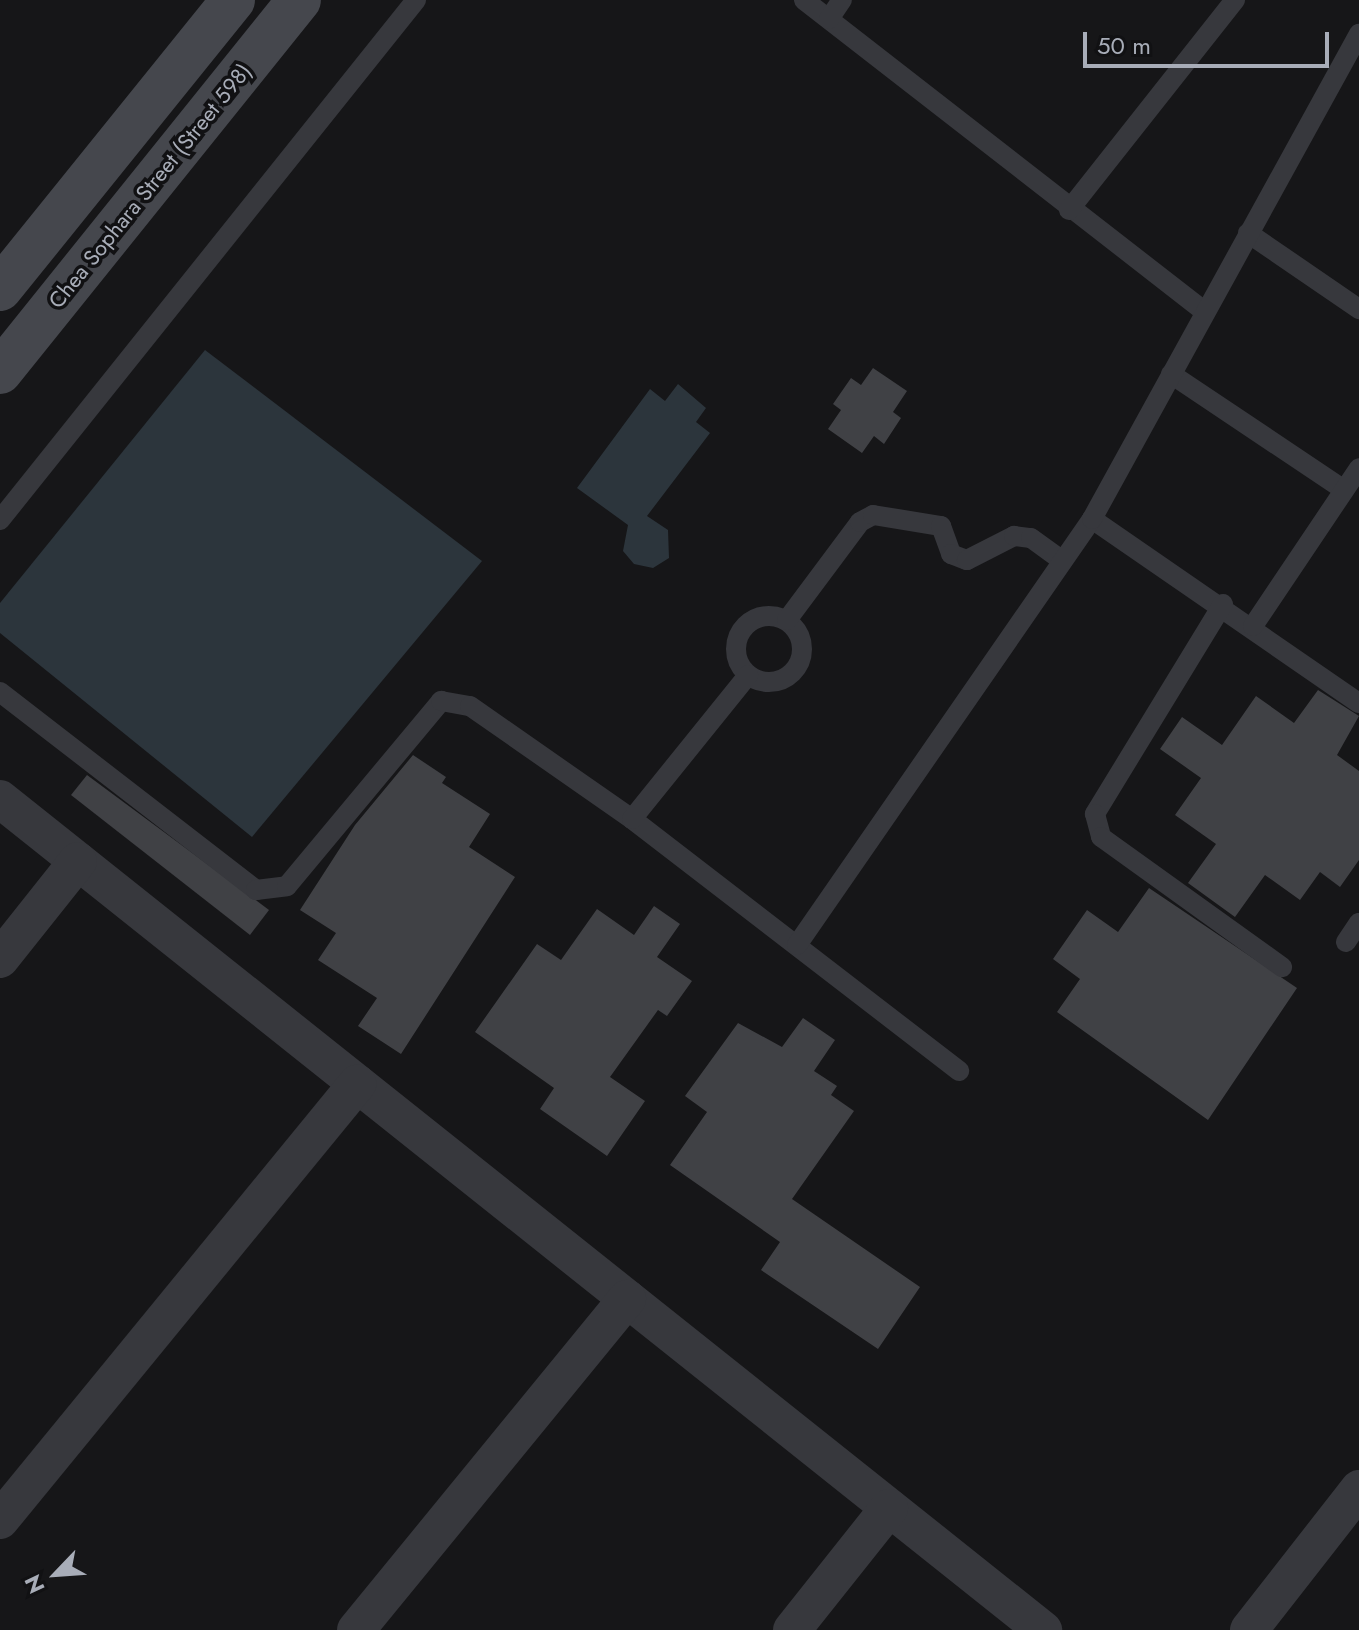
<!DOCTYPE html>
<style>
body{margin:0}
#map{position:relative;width:1359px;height:1630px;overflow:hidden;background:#161618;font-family:Jost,sans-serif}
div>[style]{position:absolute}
.water>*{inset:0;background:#2c353c}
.building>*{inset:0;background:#404145}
.service>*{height:20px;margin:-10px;padding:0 10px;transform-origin:10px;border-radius:10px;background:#37383d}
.service>.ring{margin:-10px;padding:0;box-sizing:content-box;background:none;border:20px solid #37383d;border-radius:50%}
.minor>*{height:38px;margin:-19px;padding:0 19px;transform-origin:19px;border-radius:19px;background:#37383d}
.secondary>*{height:44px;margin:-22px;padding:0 22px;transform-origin:22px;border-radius:22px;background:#45474d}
span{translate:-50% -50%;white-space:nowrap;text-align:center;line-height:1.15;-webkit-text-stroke:7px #111113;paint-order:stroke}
.street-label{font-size:22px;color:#a8adb8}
.north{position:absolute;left:16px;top:1534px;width:80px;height:80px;-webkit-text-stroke:6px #111113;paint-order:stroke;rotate:245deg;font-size:22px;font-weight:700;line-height:32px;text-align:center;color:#a8adb8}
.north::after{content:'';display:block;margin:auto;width:28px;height:36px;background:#a8adb8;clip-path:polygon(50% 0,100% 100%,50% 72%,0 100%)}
.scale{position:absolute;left:1083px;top:32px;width:246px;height:36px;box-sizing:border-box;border:4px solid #a8adb8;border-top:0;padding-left:10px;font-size:24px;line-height:28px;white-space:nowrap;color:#a8adb8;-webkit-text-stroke:6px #111113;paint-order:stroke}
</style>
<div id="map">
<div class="water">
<i style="clip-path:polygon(205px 350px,482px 561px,252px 837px,0 633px,0 603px)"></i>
<i style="clip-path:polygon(678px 384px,706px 408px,696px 422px,710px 433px,647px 516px,668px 530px,669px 558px,653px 568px,634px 564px,623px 551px,628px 525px,577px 488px,650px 389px,665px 401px)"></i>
</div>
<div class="building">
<i style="clip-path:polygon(873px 368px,907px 391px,893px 412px,901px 418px,884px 444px,874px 436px,862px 453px,828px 429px,841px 410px,833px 404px,851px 378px,861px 385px)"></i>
<i style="clip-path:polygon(1318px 690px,1359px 716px,1337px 755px,1359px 771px,1359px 860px,1340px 887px,1320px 872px,1300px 900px,1265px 875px,1235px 917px,1188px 883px,1216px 844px,1175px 815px,1201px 778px,1160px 749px,1182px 717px,1222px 745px,1256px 696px,1294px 723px)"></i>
<i style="clip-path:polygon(413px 755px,446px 777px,442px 783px,490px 814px,469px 847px,515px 877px,401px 1054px,358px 1026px,377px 998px,318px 960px,336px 933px,300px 910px,355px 825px)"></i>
<i style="clip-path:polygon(87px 775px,269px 910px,250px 935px,71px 795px)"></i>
<i style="clip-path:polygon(1149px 888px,1297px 988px,1208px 1120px,1057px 1012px,1080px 979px,1053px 959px,1087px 910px,1118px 932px)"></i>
<i style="clip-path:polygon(654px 906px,680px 924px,657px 957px,692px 981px,667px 1016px,658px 1010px,610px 1077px,645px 1101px,607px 1156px,540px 1109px,554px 1088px,475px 1032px,537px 944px,561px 960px,597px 909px,634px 935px)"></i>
<i style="clip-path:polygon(803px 1018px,835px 1040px,814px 1071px,837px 1086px,831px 1095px,854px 1111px,792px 1199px,920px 1287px,878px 1349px,761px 1270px,780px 1242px,670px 1165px,707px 1112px,685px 1096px,738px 1023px,782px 1047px)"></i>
</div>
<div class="service">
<i style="left:804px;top:0;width:507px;rotate:37.87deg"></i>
<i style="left:829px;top:19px;width:23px;rotate:-56deg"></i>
<i style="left:1069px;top:210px;width:268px;rotate:-51.7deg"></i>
<i style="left:1248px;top:233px;width:135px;rotate:34.4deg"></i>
<i style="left:1171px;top:374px;width:208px;rotate:33.8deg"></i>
<i style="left:1092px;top:519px;width:324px;rotate:34.6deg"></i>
<i style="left:0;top:520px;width:666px;rotate:-51.34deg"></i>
<i style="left:1223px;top:604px;width:246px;rotate:121.4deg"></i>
<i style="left:1095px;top:814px;width:24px;rotate:75deg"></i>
<i style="left:1101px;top:837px;width:223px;rotate:35.7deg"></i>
<i class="ring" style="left:736px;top:616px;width:46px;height:46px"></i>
<i style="left:787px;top:620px;width:122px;rotate:-53.3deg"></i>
<i style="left:860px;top:522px;width:15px;rotate:-28deg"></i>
<i style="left:873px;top:515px;width:69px;rotate:9.2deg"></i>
<i style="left:941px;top:526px;width:30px;rotate:70deg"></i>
<i style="left:951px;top:554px;width:17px;rotate:21deg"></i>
<i style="left:967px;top:560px;width:53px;rotate:-27.1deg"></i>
<i style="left:1014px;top:536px;width:17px;rotate:7deg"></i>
<i style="left:1031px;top:538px;width:39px;rotate:36deg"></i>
<i style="left:1253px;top:626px;width:190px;rotate:-56.1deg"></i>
<i style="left:0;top:692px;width:324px;rotate:37.7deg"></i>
<i style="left:256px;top:890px;width:31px;rotate:-7deg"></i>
<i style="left:287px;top:886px;width:241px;rotate:-50.2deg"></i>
<i style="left:441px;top:701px;width:29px;rotate:10deg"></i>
<i style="left:470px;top:706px;width:198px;rotate:34.9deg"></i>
<i style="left:632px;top:819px;width:413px;rotate:37.6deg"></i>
<i style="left:632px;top:819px;width:185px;rotate:-51.1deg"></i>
<i style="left:1346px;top:942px;width:23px;rotate:-56deg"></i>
<i style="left:797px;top:945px;width:518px;rotate:-55.3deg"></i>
<i style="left:1092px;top:519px;width:554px;rotate:-61.17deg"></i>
</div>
<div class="minor">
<i style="left:0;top:799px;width:1334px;rotate:38.55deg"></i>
<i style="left:0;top:959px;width:125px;rotate:-51.5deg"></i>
<i style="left:0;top:1520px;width:564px;rotate:-50.69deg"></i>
<i style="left:356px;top:1630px;width:428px;rotate:-50.7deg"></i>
<i style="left:792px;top:1630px;width:156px;rotate:-51.5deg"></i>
<i style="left:1249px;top:1630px;width:179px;rotate:-52deg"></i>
</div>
<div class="secondary">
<i style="left:0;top:289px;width:371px;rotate:-51.1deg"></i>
<i style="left:0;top:372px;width:477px;rotate:-51.2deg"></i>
</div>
<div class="street-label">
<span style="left:150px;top:186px;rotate:-51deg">Chea Sophara Street (Street 598)</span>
</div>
<div class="north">N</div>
<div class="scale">50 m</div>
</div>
